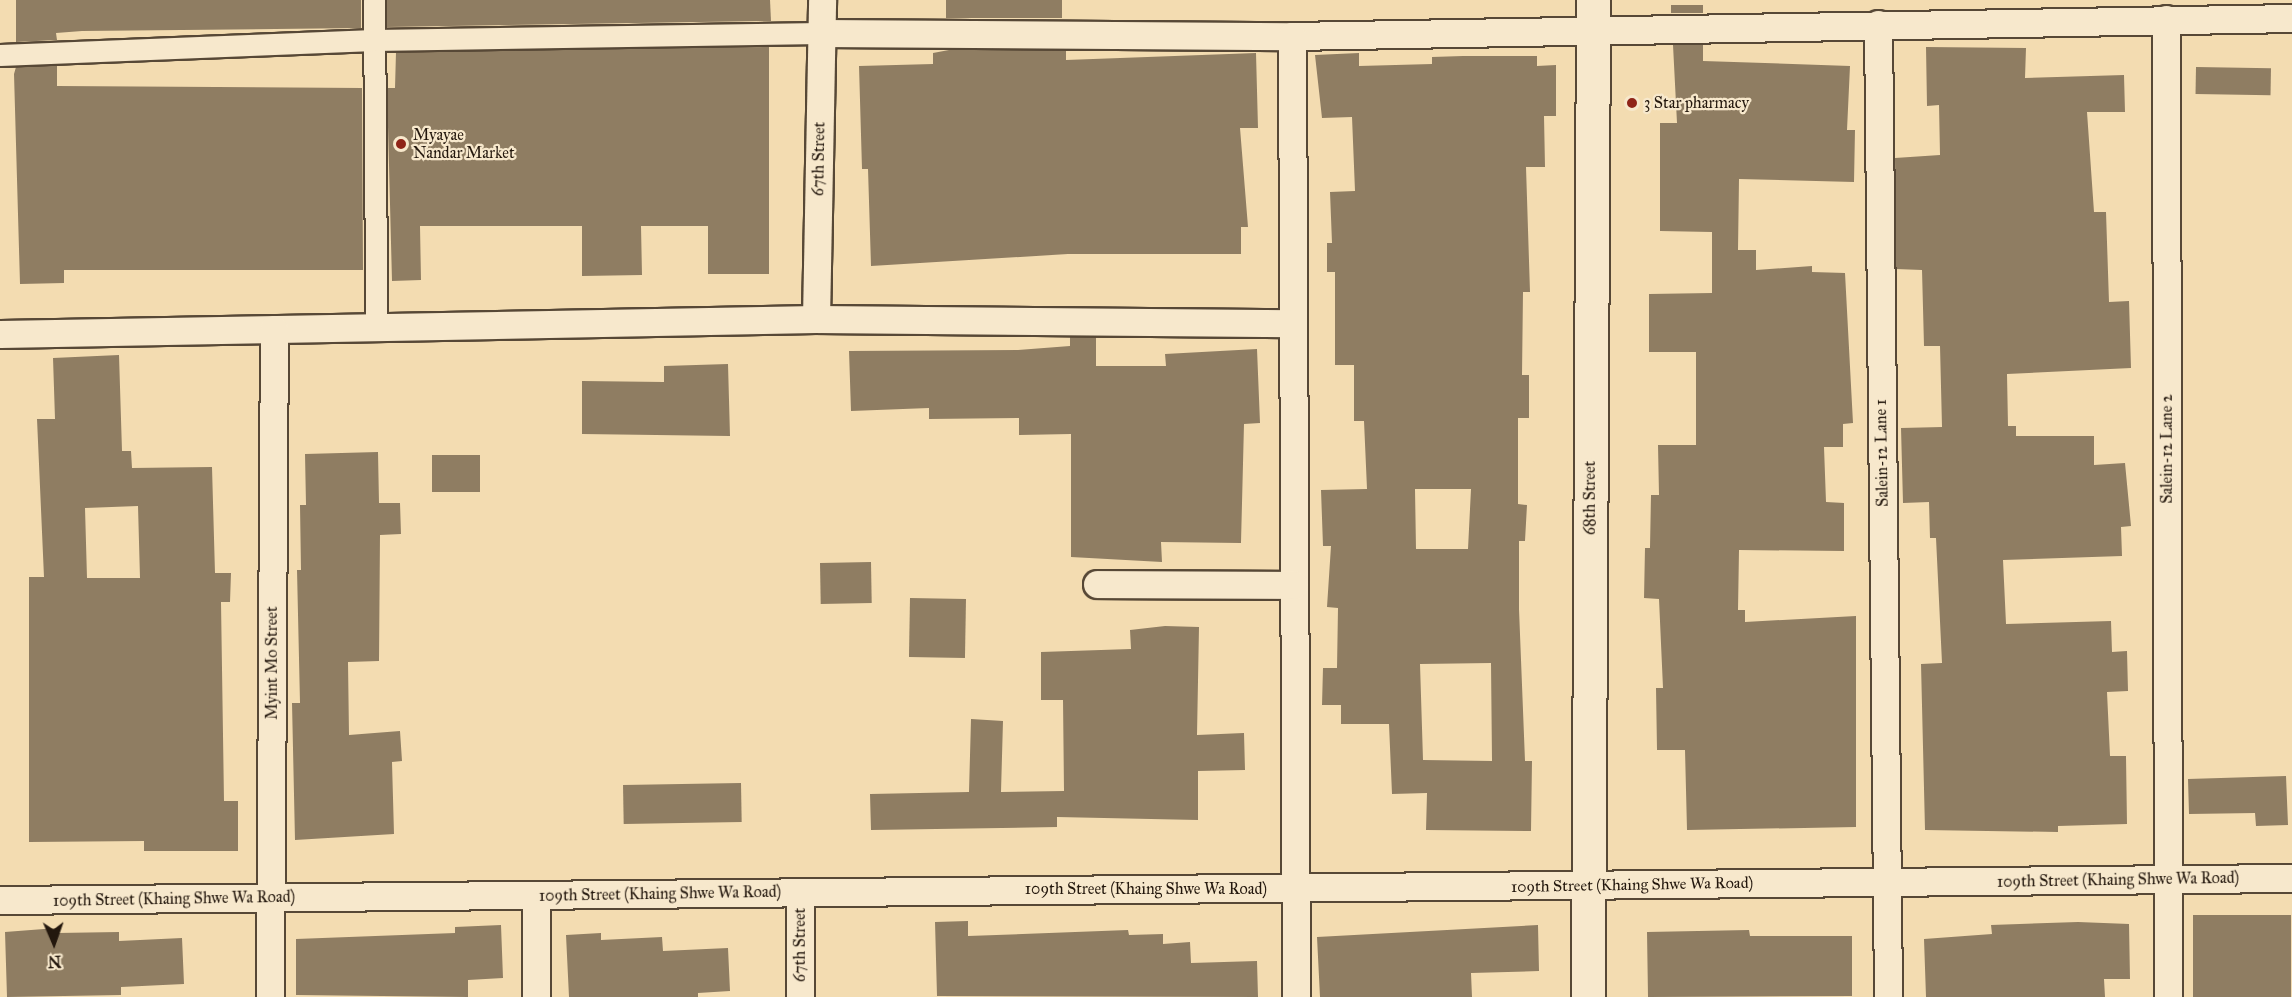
<!DOCTYPE html>
<style>
body{margin:0}
#map{position:relative;width:2292px;height:997px;overflow:hidden;background:#f3dcb1;font-family:"IM FELL Great Primer",serif}
div>[style]{position:absolute}
.building>*{inset:0;background:#8f7d62;transform-origin:0 0}
.roads{filter:drop-shadow(2px 0 #574836) drop-shadow(-2px 0 #574836) drop-shadow(0 2px #574836) drop-shadow(0 -2px #574836)}
.pedestrian>*{height:21px;margin:-10.5px;padding:0 10.5px;transform-origin:10.5px;border-radius:10.5px;background:#f7e8cc}
.minor>*{height:27px;margin:-13.5px;padding:0 13.5px;transform-origin:13.5px;border-radius:13.5px;background:#f7e8cc}
.secondary>*{height:33px;margin:-16.5px;padding:0 16.5px;transform-origin:16.5px;border-radius:16.5px;background:#f7e8cc}
.dots>*{width:16px;height:16px;translate:-50% -50%;box-sizing:border-box;border:3px solid #f7e8cc;border-radius:50%}
span{translate:-50% -50%;white-space:nowrap;text-align:center;line-height:1.15;-webkit-text-stroke:4.5px #f7e8cc;paint-order:stroke}
.poi-label{font-size:16px;color:#23170d}
.left{translate:0 -50%;text-align:left}
.street-label{font-size:16px;color:#23170d}
.north{position:absolute;left:24px;top:913px;width:60px;height:60px;-webkit-text-stroke:4px #f7e8cc;paint-order:stroke;rotate:178deg;font-size:16px;font-weight:700;line-height:24px;text-align:center;color:#23170d}
.north::after{content:'';display:block;margin:auto;width:21px;height:27px;background:#23170d;clip-path:polygon(50% 0,100% 100%,50% 72%,0 100%)}
</style>
<div id="map">
<div class="building">
<i style="clip-path:polygon(16px 0,361px 0,361px 28px,82px 31px,56px 33px,57px 40px,16px 42px)"></i>
<i style="clip-path:polygon(387px 0,770px 0,771px 21px,387px 27px)"></i>
<i style="left:946px;top:0;width:116px;height:18px"></i>
<i style="left:1671px;top:5px;width:32px;height:8px"></i>
<i style="clip-path:polygon(1703px 44px,1703px 61px,1850px 66px,1847px 130px,1855px 130px,1854px 182px,1739px 179px,1738px 250px,1756px 250px,1756px 270px,1812px 266px,1812px 272px,1845px 273px,1853px 423px,1843px 424px,1843px 447px,1824px 447px,1826px 502px,1844px 503px,1844px 551px,1739px 550px,1738px 610px,1745px 610px,1745px 622px,1856px 616px,1856px 827px,1687px 830px,1685px 750px,1657px 750px,1656px 688px,1663px 688px,1659px 599px,1644px 598px,1645px 548px,1650px 548px,1651px 495px,1659px 495px,1658px 445px,1696px 445px,1696px 352px,1649px 352px,1649px 294px,1712px 293px,1712px 232px,1660px 231px,1660px 123px,1677px 123px,1673px 45px)"></i>
<i style="clip-path:polygon(769px 47px,769px 274px,708px 274px,708px 226px,641px 226px,642px 275px,582px 276px,582px 226px,420px 226px,421px 280px,392px 281px,387px 88px,395px 88px,396px 52px)"></i>
<i style="clip-path:polygon(1926px 47px,2026px 48px,2025px 78px,2124px 75px,2125px 112px,2087px 112px,2094px 212px,2106px 212px,2109px 302px,2129px 301px,2131px 368px,2007px 374px,2008px 426px,2016px 426px,2016px 436px,2094px 436px,2094px 465px,2125px 463px,2131px 526px,2121px 527px,2122px 556px,2003px 560px,2006px 624px,2111px 621px,2112px 652px,2127px 651px,2128px 691px,2107px 692px,2110px 756px,2126px 756px,2127px 824px,2058px 826px,2058px 832px,1925px 830px,1921px 664px,1942px 663px,1936px 538px,1930px 538px,1929px 502px,1903px 503px,1901px 428px,1942px 427px,1940px 346px,1924px 346px,1922px 270px,1896px 269px,1895px 158px,1940px 155px,1939px 105px,1927px 106px)"></i>
<i style="clip-path:polygon(949px 50px,1066px 50px,1066px 60px,1256px 53px,1258px 128px,1240px 128px,1248px 227px,1241px 227px,1241px 254px,1068px 254px,871px 266px,868px 169px,862px 169px,859px 66px,933px 64px,933px 53px)"></i>
<i style="clip-path:polygon(evenodd,1359px 53px,1359px 66px,1432px 64px,1432px 57px,1463px 56px,1537px 56px,1537px 66px,1556px 65px,1556px 116px,1544px 116px,1545px 167px,1526px 167px,1530px 292px,1523px 292px,1522px 375px,1529px 375px,1529px 418px,1518px 418px,1518px 504px,1527px 505px,1525px 541px,1519px 541px,1519px 609px,1525px 761px,1532px 761px,1531px 831px,1426px 830px,1427px 793px,1392px 794px,1389px 724px,1341px 724px,1341px 705px,1322px 705px,1323px 668px,1337px 668px,1338px 608px,1327px 607px,1331px 546px,1323px 546px,1321px 490px,1367px 489px,1364px 421px,1354px 421px,1354px 365px,1335px 365px,1335px 272px,1327px 272px,1327px 243px,1332px 243px,1330px 192px,1355px 191px,1352px 117px,1322px 118px,1315px 55px,1359px 53px,1415px 489px,1471px 489px,1468px 549px,1416px 549px,1415px 489px,1359px 53px,1491px 663px,1492px 761px,1423px 760px,1420px 664px,1491px 663px)"></i>
<i style="clip-path:polygon(57px 65px,57px 86px,362px 88px,363px 270px,64px 270px,64px 283px,20px 284px,14px 74px,16px 67px)"></i>
<i style="left:2196px;top:67px;width:75px;height:27px;rotate:1deg"></i>
<i style="clip-path:polygon(1070px 337px,1096px 337px,1096px 366px,1166px 366px,1165px 354px,1257px 349px,1260px 423px,1244px 424px,1241px 543px,1161px 542px,1162px 562px,1071px 557px,1071px 434px,1019px 435px,1019px 418px,929px 419px,929px 408px,851px 411px,849px 351px,1018px 350px,1070px 346px)"></i>
<i style="clip-path:polygon(evenodd,119px 355px,122px 451px,131px 451px,132px 468px,212px 467px,215px 573px,231px 573px,230px 602px,221px 602px,224px 801px,238px 801px,238px 851px,144px 851px,144px 841px,29px 842px,29px 577px,44px 577px,37px 419px,55px 419px,53px 358px,119px 355px,138px 506px,140px 578px,87px 578px,85px 508px,138px 506px)"></i>
<i style="clip-path:polygon(728px 364px,730px 436px,582px 434px,582px 381px,664px 382px,664px 366px)"></i>
<i style="clip-path:polygon(378px 452px,379px 503px,400px 503px,401px 534px,380px 535px,379px 661px,348px 662px,349px 735px,400px 731px,402px 761px,392px 762px,394px 834px,295px 840px,292px 703px,300px 703px,297px 570px,301px 570px,300px 505px,306px 505px,305px 454px)"></i>
<i style="left:432px;top:455px;width:48px;height:37px"></i>
<i style="left:871px;top:562px;width:41px;height:51px;rotate:89deg"></i>
<i style="left:910px;top:598px;width:56px;height:59px;rotate:1deg"></i>
<i style="clip-path:polygon(1165px 626px,1199px 627px,1197px 735px,1244px 733px,1245px 770px,1198px 771px,1198px 820px,1057px 817px,1057px 827px,871px 830px,870px 794px,969px 792px,971px 719px,1003px 721px,1001px 792px,1064px 791px,1063px 700px,1041px 700px,1041px 652px,1131px 649px,1130px 630px)"></i>
<i style="clip-path:polygon(2286px 776px,2288px 825px,2256px 826px,2255px 813px,2189px 814px,2188px 779px)"></i>
<i style="left:741px;top:783px;width:39px;height:118px;rotate:89deg"></i>
<i style="left:2193px;top:915px;width:98px;height:82px"></i>
<i style="clip-path:polygon(968px 921px,968px 936px,1128px 930px,1129px 935px,1163px 934px,1163px 944px,1190px 942px,1191px 963px,1257px 961px,1258px 997px,937px 996px,935px 922px)"></i>
<i style="clip-path:polygon(2078px 922px,2129px 924px,2130px 979px,2104px 979px,2105px 997px,1926px 997px,1924px 939px,1992px 934px,1991px 925px)"></i>
<i style="clip-path:polygon(501px 925px,503px 978px,468px 980px,468px 997px,296px 995px,296px 939px,455px 933px,455px 927px)"></i>
<i style="clip-path:polygon(1538px 925px,1539px 971px,1471px 973px,1472px 997px,1320px 997px,1317px 937px)"></i>
<i style="clip-path:polygon(57px 928px,57px 933px,119px 932px,119px 941px,182px 938px,184px 984px,121px 987px,121px 995px,7px 997px,5px 932px)"></i>
<i style="clip-path:polygon(1749px 930px,1750px 936px,1852px 936px,1852px 996px,1648px 997px,1647px 932px)"></i>
<i style="clip-path:polygon(601px 933px,601px 940px,662px 937px,663px 951px,728px 948px,730px 991px,698px 993px,698px 997px,569px 997px,566px 935px)"></i>
</div>
<div class="roads">
<div class="pedestrian">
<i style="left:374px;top:0;width:327px;rotate:89.6deg"></i>
<i style="left:0;top:55px;width:374px;rotate:-2.3deg"></i>
<i style="left:374px;top:40px;width:447px;rotate:-0.9deg"></i>
</div>
<div class="minor">
<i style="left:2166px;top:19px;width:978px;rotate:89.88deg"></i>
<i style="left:1878px;top:24px;width:973px;rotate:89.41deg"></i>
<i style="left:821px;top:33px;width:471px;rotate:0.4deg"></i>
<i style="left:1292px;top:36px;width:1000px;rotate:-1.03deg"></i>
<i style="left:1292px;top:36px;width:961px;rotate:89.76deg"></i>
<i style="left:816px;top:319px;width:319px;rotate:-88.9deg"></i>
<i style="left:0;top:334px;width:816px;rotate:-1.05deg"></i>
<i style="left:816px;top:319px;width:477px;rotate:0.5deg"></i>
<i style="left:1097px;top:584px;width:197px;rotate:0.3deg"></i>
<i style="left:800px;top:892px;width:105px;rotate:90deg"></i>
<i style="left:536px;top:895px;width:102px;rotate:90deg"></i>
<i style="left:0;top:900px;width:2292px;rotate:-0.55deg"></i>
<i style="left:270px;top:997px;width:668px;rotate:-89.66deg"></i>
</div>
<div class="secondary">
<i style="left:1588px;top:997px;width:997px;rotate:-89.71deg"></i>
</div>
</div>
<div class="dots">
<i style="left:1632px;top:103px;background:#8f2418"></i>
<i style="left:401px;top:144px;background:#8f2418"></i>
</div>
<div class="poi-label">
<span class="left" style="left:1644px;top:103px">3 Star pharmacy</span>
<span class="left" style="left:413px;top:144px">Myayae<br>Nandar Market</span>
</div>
<div class="street-label">
<span style="left:819px;top:159px;rotate:-89deg">67th Street</span>
<span style="left:2167px;top:449px;rotate:-90deg">Salein-12 Lane 2</span>
<span style="left:1882px;top:453px;rotate:-91deg">Salein-12 Lane 1</span>
<span style="left:1590px;top:498px;rotate:-90deg">68th Street</span>
<span style="left:272px;top:663px;rotate:-90deg">Myint Mo Street</span>
<span style="left:2118px;top:880px;rotate:-1deg">109th Street (Khaing Shwe Wa Road)</span>
<span style="left:1632px;top:885px;rotate:-1deg">109th Street (Khaing Shwe Wa Road)</span>
<span style="left:1146px;top:889px">109th Street (Khaing Shwe Wa Road)</span>
<span style="left:660px;top:894px;rotate:-1deg">109th Street (Khaing Shwe Wa Road)</span>
<span style="left:174px;top:899px;rotate:-1deg">109th Street (Khaing Shwe Wa Road)</span>
<span style="left:800px;top:945px;rotate:-90deg">67th Street</span>
</div>
<div class="north">N</div>
</div>
